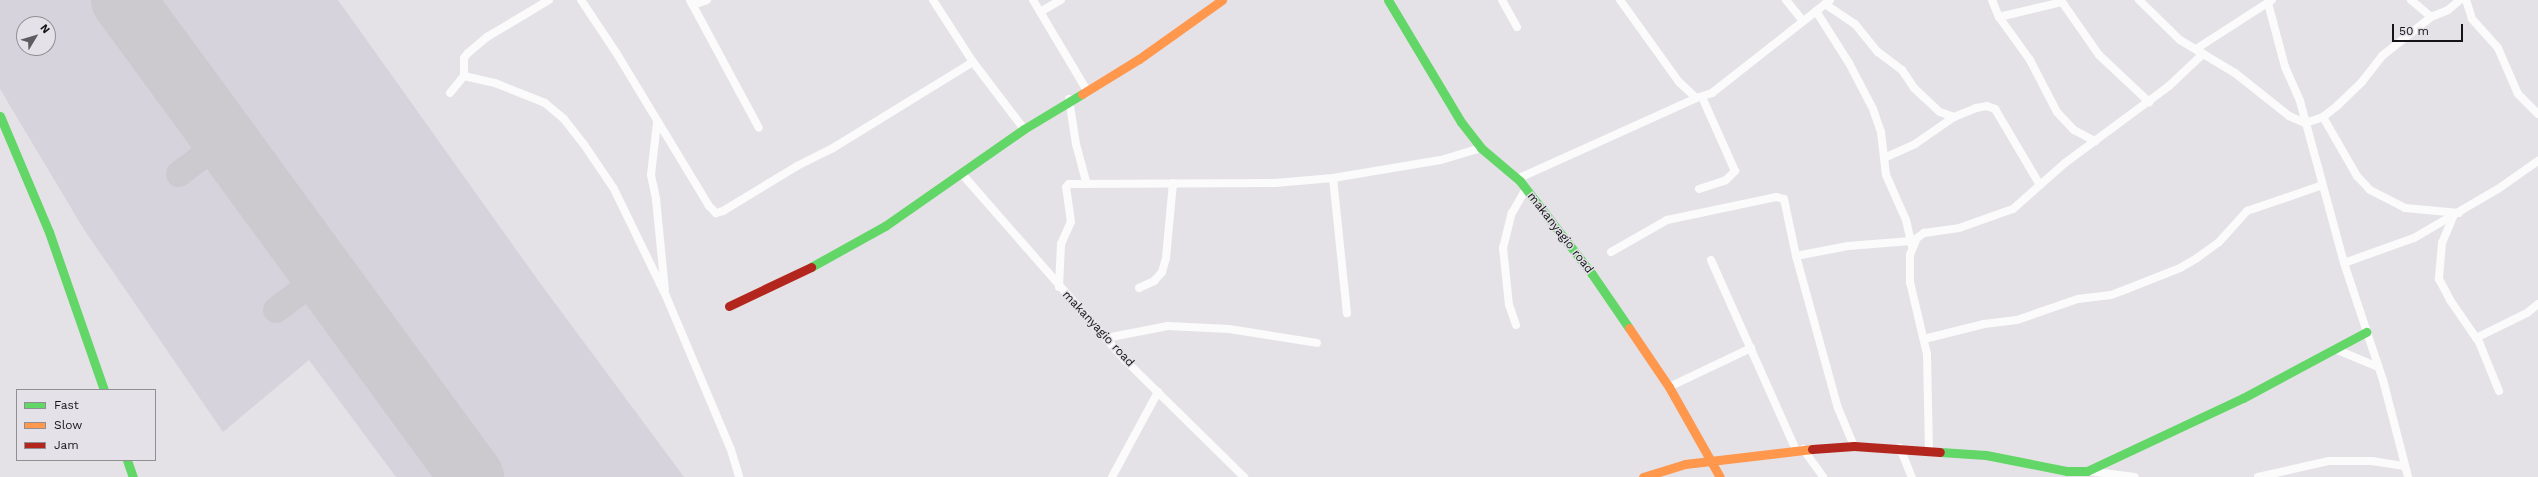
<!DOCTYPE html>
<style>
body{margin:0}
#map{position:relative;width:2538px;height:477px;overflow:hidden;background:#e4e2e7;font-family:"Work Sans",sans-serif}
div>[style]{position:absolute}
.built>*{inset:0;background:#d6d3dd}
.taxiway>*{height:26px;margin:-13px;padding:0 13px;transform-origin:13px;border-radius:13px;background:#cccace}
.runway>*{height:64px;margin:-32px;padding:0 32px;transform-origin:32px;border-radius:32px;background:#cccace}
.street>*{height:8px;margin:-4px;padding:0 4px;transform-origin:4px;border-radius:4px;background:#fbfbfb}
.fast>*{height:9px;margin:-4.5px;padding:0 4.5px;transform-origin:4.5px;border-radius:4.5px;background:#63d668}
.slow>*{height:9px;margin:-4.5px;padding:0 4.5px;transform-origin:4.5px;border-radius:4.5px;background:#ff974d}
.jam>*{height:9px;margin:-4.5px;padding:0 4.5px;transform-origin:4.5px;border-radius:4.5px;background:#b3261e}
span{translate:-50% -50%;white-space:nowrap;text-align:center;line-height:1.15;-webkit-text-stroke:3px #e4e1e8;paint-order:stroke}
.street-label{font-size:12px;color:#151417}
.legend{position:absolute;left:16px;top:389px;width:140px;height:72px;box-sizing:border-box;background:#e4e1e8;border:1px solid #918f94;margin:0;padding:5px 7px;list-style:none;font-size:12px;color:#151417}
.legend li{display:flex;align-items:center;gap:8px;height:20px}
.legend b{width:20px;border:1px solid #918f94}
.north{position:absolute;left:16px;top:16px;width:40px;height:40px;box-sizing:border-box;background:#e4e1e8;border:1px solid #918f94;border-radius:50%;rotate:52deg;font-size:11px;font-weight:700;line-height:16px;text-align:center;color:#151417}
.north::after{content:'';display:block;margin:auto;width:14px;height:18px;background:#5d5c60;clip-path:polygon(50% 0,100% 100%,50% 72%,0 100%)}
.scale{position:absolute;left:2392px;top:24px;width:71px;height:18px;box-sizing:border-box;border:2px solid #151417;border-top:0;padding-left:5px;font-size:12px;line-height:14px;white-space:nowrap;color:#151417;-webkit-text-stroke:3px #e4e1e8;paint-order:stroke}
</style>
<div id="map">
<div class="built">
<i style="clip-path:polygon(evenodd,0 0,338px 0,540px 283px,684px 477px,396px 477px,309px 360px,223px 432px,83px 228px,0 89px,0 0,24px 24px,48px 24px,48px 48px,24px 48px,24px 24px)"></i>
</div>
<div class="taxiway">
<i style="left:179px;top:174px;width:58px;rotate:-37.3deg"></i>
<i style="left:276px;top:310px;width:60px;rotate:-36.9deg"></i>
</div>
<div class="runway">
<i style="left:123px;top:0;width:591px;rotate:53.81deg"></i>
</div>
<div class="street">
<i style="left:581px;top:0;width:65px;rotate:56.3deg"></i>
<i style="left:617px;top:54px;width:178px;rotate:58.8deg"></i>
<i style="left:709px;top:206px;width:10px;rotate:45deg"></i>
<i style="left:716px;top:213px;width:7px;rotate:-16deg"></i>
<i style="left:723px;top:211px;width:87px;rotate:-31.3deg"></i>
<i style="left:797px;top:166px;width:40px;rotate:-26.6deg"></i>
<i style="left:833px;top:148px;width:164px;rotate:-31.6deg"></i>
<i style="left:690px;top:0;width:145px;rotate:61.7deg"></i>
<i style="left:933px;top:0;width:74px;rotate:57.2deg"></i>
<i style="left:973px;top:62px;width:84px;rotate:52.7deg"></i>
<i style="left:1033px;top:0;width:104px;rotate:59.2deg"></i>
<i style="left:1502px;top:0;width:31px;rotate:61deg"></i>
<i style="left:1620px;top:0;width:101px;rotate:54.3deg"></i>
<i style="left:1679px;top:82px;width:23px;rotate:43deg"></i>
<i style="left:1696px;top:98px;width:17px;rotate:-17deg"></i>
<i style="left:1712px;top:93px;width:150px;rotate:-38.2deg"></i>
<i style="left:1786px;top:0;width:27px;rotate:51deg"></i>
<i style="left:1992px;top:0;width:18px;rotate:68deg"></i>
<i style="left:1999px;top:17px;width:53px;rotate:54.2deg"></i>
<i style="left:2030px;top:60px;width:59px;rotate:62.6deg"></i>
<i style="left:2057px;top:112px;width:25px;rotate:47deg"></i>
<i style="left:2074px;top:130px;width:24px;rotate:28deg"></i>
<i style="left:2139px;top:0;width:57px;rotate:44.3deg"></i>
<i style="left:2180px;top:40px;width:64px;rotate:31deg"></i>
<i style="left:2235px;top:73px;width:69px;rotate:38.5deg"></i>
<i style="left:2289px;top:116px;width:17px;rotate:24deg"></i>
<i style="left:2305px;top:123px;width:19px;rotate:-18deg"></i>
<i style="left:2323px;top:117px;width:18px;rotate:-38deg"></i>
<i style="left:2337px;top:106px;width:33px;rotate:-44deg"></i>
<i style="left:2361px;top:83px;width:34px;rotate:-52deg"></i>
<i style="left:2382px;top:56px;width:63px;rotate:-38.5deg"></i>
<i style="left:2411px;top:0;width:26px;rotate:40deg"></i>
<i style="left:2431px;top:17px;width:18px;rotate:-22deg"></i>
<i style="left:2448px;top:10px;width:16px;rotate:-40deg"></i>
<i style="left:2466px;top:0;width:20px;rotate:72deg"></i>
<i style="left:2472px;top:19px;width:39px;rotate:48deg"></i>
<i style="left:2498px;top:48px;width:50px;rotate:66.5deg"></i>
<i style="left:2518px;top:94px;width:28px;rotate:45deg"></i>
<i style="left:2268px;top:3px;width:66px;rotate:75.1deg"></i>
<i style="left:2285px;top:67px;width:37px;rotate:66deg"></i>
<i style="left:2300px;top:101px;width:168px;rotate:74.8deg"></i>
<i style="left:2344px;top:263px;width:123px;rotate:71.6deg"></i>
<i style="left:2383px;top:380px;width:100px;rotate:75.5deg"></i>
<i style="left:1825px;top:4px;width:36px;rotate:34deg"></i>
<i style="left:1855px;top:24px;width:36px;rotate:51deg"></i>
<i style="left:1878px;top:52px;width:30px;rotate:37deg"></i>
<i style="left:1902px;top:70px;width:22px;rotate:56deg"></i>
<i style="left:1914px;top:88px;width:35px;rotate:43deg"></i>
<i style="left:1940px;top:112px;width:15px;rotate:20deg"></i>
<i style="left:1954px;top:117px;width:24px;rotate:-22deg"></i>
<i style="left:1976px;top:108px;width:11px;rotate:-10deg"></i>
<i style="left:1987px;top:106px;width:9px;rotate:21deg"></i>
<i style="left:1995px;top:109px;width:88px;rotate:59.4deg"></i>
<i style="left:693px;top:5px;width:15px;rotate:-20deg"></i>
<i style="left:1816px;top:11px;width:62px;rotate:57.6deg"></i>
<i style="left:1849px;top:63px;width:52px;rotate:62.4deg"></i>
<i style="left:1873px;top:109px;width:24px;rotate:71deg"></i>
<i style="left:1881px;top:132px;width:43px;rotate:83.4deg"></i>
<i style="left:1886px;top:175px;width:49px;rotate:66deg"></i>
<i style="left:1906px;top:220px;width:26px;rotate:77deg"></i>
<i style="left:1040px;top:12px;width:24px;rotate:-30deg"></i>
<i style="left:1999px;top:17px;width:65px;rotate:-13.4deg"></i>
<i style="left:2062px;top:2px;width:65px;rotate:55.1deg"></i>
<i style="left:2099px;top:55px;width:69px;rotate:43.2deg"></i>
<i style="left:2196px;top:49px;width:90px;rotate:-32.8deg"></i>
<i style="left:464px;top:76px;width:32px;rotate:13deg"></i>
<i style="left:495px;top:83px;width:54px;rotate:21.8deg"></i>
<i style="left:545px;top:103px;width:25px;rotate:40deg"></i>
<i style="left:564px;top:119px;width:31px;rotate:52deg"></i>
<i style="left:583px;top:143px;width:55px;rotate:56deg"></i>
<i style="left:614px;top:189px;width:119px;rotate:64.1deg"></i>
<i style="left:666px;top:296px;width:167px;rotate:67.1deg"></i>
<i style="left:731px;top:450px;width:28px;rotate:73deg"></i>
<i style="left:450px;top:93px;width:22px;rotate:-51deg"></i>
<i style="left:464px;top:76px;width:18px;rotate:-90deg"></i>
<i style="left:464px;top:58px;width:6px;rotate:-51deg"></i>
<i style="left:468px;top:53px;width:25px;rotate:-40deg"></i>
<i style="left:487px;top:37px;width:72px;rotate:-30.8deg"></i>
<i style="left:1069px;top:99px;width:46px;rotate:81.2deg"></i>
<i style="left:1076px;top:144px;width:39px;rotate:75deg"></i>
<i style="left:2323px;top:117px;width:68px;rotate:60deg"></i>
<i style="left:2357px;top:176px;width:19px;rotate:47deg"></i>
<i style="left:2370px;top:190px;width:39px;rotate:27deg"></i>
<i style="left:2405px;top:208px;width:54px;rotate:5.3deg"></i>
<i style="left:657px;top:123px;width:52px;rotate:96.6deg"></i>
<i style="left:651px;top:175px;width:25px;rotate:78deg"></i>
<i style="left:656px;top:199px;width:91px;rotate:84.4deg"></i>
<i style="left:1884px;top:158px;width:34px;rotate:-24deg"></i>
<i style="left:1915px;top:144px;width:47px;rotate:-34.7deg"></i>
<i style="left:962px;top:174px;width:247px;rotate:48.8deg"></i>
<i style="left:1125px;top:360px;width:167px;rotate:44.5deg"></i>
<i style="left:1333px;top:178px;width:136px;rotate:84.1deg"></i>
<i style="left:1517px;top:179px;width:196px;rotate:-24.3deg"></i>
<i style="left:1699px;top:189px;width:28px;rotate:-18deg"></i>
<i style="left:1726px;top:180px;width:13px;rotate:-45deg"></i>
<i style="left:1735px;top:171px;width:81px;rotate:-114deg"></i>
<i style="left:2453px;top:217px;width:28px;rotate:113deg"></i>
<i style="left:2442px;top:243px;width:36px;rotate:95deg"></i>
<i style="left:2439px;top:279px;width:24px;rotate:62deg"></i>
<i style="left:2450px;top:300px;width:51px;rotate:55.4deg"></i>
<i style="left:2479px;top:342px;width:53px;rotate:67.8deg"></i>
<i style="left:1611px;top:252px;width:64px;rotate:-29.7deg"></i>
<i style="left:1667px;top:220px;width:111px;rotate:-11.9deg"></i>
<i style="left:1776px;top:197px;width:8px;rotate:14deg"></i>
<i style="left:1784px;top:199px;width:58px;rotate:78.1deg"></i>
<i style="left:1796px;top:256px;width:158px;rotate:74.6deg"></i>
<i style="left:1838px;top:408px;width:41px;rotate:67.2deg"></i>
<i style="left:1796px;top:256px;width:53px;rotate:-10.9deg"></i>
<i style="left:1848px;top:246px;width:63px;rotate:-4.5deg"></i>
<i style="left:1711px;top:260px;width:208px;rotate:65.9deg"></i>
<i style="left:2344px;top:263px;width:74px;rotate:-19.7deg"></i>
<i style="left:2414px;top:238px;width:97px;rotate:-30.3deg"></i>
<i style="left:2498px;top:189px;width:49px;rotate:-35deg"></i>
<i style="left:1059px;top:287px;width:43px;rotate:-87.3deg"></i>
<i style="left:1061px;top:244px;width:24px;rotate:-66deg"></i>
<i style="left:1071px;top:222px;width:35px;rotate:-98deg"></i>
<i style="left:1066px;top:187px;width:4px;rotate:-45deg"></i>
<i style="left:1069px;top:184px;width:206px;rotate:-0.3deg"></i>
<i style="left:1275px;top:183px;width:58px;rotate:-4.9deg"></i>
<i style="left:1333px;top:178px;width:109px;rotate:-9.5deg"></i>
<i style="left:1441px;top:160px;width:42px;rotate:-16.7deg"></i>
<i style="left:1139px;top:288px;width:17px;rotate:-25deg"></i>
<i style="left:1154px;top:281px;width:12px;rotate:-48deg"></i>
<i style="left:1162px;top:272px;width:15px;rotate:-74deg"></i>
<i style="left:1166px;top:258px;width:75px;rotate:-84.7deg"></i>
<i style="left:1516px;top:325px;width:21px;rotate:-109deg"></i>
<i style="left:1509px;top:305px;width:57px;rotate:-96deg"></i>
<i style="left:1503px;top:248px;width:36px;rotate:-76deg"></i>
<i style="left:1512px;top:213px;width:28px;rotate:-60deg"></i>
<i style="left:1106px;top:338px;width:63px;rotate:-11deg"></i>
<i style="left:1168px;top:326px;width:61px;rotate:2.8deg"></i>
<i style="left:1229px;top:329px;width:89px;rotate:9deg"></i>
<i style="left:2476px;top:338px;width:57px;rotate:-26.1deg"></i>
<i style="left:2527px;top:313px;width:14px;rotate:-39deg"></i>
<i style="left:1924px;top:339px;width:62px;rotate:-14deg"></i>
<i style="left:1984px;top:324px;width:33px;rotate:-7deg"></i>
<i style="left:2017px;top:320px;width:65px;rotate:-19deg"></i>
<i style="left:2078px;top:299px;width:33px;rotate:-7deg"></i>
<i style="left:2111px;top:295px;width:17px;rotate:-21deg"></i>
<i style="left:2127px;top:289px;width:57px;rotate:-21.6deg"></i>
<i style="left:2180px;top:268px;width:20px;rotate:-30deg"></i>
<i style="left:2197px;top:258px;width:27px;rotate:-36deg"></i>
<i style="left:2219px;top:242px;width:42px;rotate:-47.9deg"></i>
<i style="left:2247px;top:211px;width:80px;rotate:-18.9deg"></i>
<i style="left:2335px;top:349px;width:47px;rotate:22.7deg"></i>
<i style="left:1669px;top:387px;width:91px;rotate:-25.4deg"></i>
<i style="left:1900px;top:448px;width:31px;rotate:68deg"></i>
<i style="left:1803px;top:449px;width:34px;rotate:54deg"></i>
<i style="left:1929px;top:451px;width:97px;rotate:-91.2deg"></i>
<i style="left:1927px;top:354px;width:74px;rotate:-103.3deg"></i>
<i style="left:1910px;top:282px;width:27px;rotate:-90deg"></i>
<i style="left:1910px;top:255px;width:18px;rotate:-68deg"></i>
<i style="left:1917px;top:238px;width:9px;rotate:-36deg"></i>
<i style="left:1924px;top:233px;width:35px;rotate:-8deg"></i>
<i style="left:1959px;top:228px;width:57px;rotate:-19.4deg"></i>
<i style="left:2013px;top:209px;width:69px;rotate:-41.5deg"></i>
<i style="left:2065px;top:163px;width:129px;rotate:-36.5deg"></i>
<i style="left:2169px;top:86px;width:47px;rotate:-43.3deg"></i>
<i style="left:2087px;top:471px;width:48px;rotate:7.1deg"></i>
<i style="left:1112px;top:477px;width:97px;rotate:-61.6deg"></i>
<i style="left:2258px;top:477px;width:73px;rotate:-12.7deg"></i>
<i style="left:2329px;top:461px;width:43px"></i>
<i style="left:2372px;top:461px;width:33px;rotate:9deg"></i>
</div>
<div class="fast">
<i style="left:1388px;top:0;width:142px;rotate:59.1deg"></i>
<i style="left:1461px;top:122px;width:33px;rotate:52deg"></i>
<i style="left:1481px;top:148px;width:51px;rotate:40.2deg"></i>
<i style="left:1520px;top:181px;width:118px;rotate:52.3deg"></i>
<i style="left:1592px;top:274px;width:65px;rotate:55.6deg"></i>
<i style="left:0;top:116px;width:126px;rotate:67.1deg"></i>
<i style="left:49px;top:232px;width:167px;rotate:70.8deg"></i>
<i style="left:811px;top:267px;width:85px;rotate:-29deg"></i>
<i style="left:885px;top:226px;width:169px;rotate:-34.9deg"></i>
<i style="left:1024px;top:129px;width:68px;rotate:-31.1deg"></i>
<i style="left:1940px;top:452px;width:46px;rotate:3.7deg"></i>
<i style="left:1986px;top:455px;width:83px;rotate:11.2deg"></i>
<i style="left:2067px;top:471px;width:20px"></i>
<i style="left:2087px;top:471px;width:172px;rotate:-25.1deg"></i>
<i style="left:2243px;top:398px;width:140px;rotate:-28.2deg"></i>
<i style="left:127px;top:460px;width:18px;rotate:71deg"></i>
</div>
<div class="slow">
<i style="left:1082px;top:94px;width:67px;rotate:-31.6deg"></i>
<i style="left:1139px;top:59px;width:102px;rotate:-35.4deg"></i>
<i style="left:1629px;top:328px;width:71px;rotate:55.9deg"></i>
<i style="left:1669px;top:387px;width:103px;rotate:60.5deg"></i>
<i style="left:1643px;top:477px;width:44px;rotate:-17.2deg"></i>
<i style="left:1685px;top:464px;width:128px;rotate:-6.7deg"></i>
</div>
<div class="jam">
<i style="left:729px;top:306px;width:91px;rotate:-25.4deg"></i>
<i style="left:1812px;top:449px;width:42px;rotate:-4.1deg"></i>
<i style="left:1854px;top:446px;width:86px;rotate:4deg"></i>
</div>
<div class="street-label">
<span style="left:1560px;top:233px;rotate:52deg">makanyagio road</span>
<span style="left:1098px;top:329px;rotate:47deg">makanyagio road</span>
</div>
<ul class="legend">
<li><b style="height:5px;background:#63d668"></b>Fast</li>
<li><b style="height:5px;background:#ff974d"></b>Slow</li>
<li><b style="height:5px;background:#b3261e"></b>Jam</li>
</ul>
<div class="north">N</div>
<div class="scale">50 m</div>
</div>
